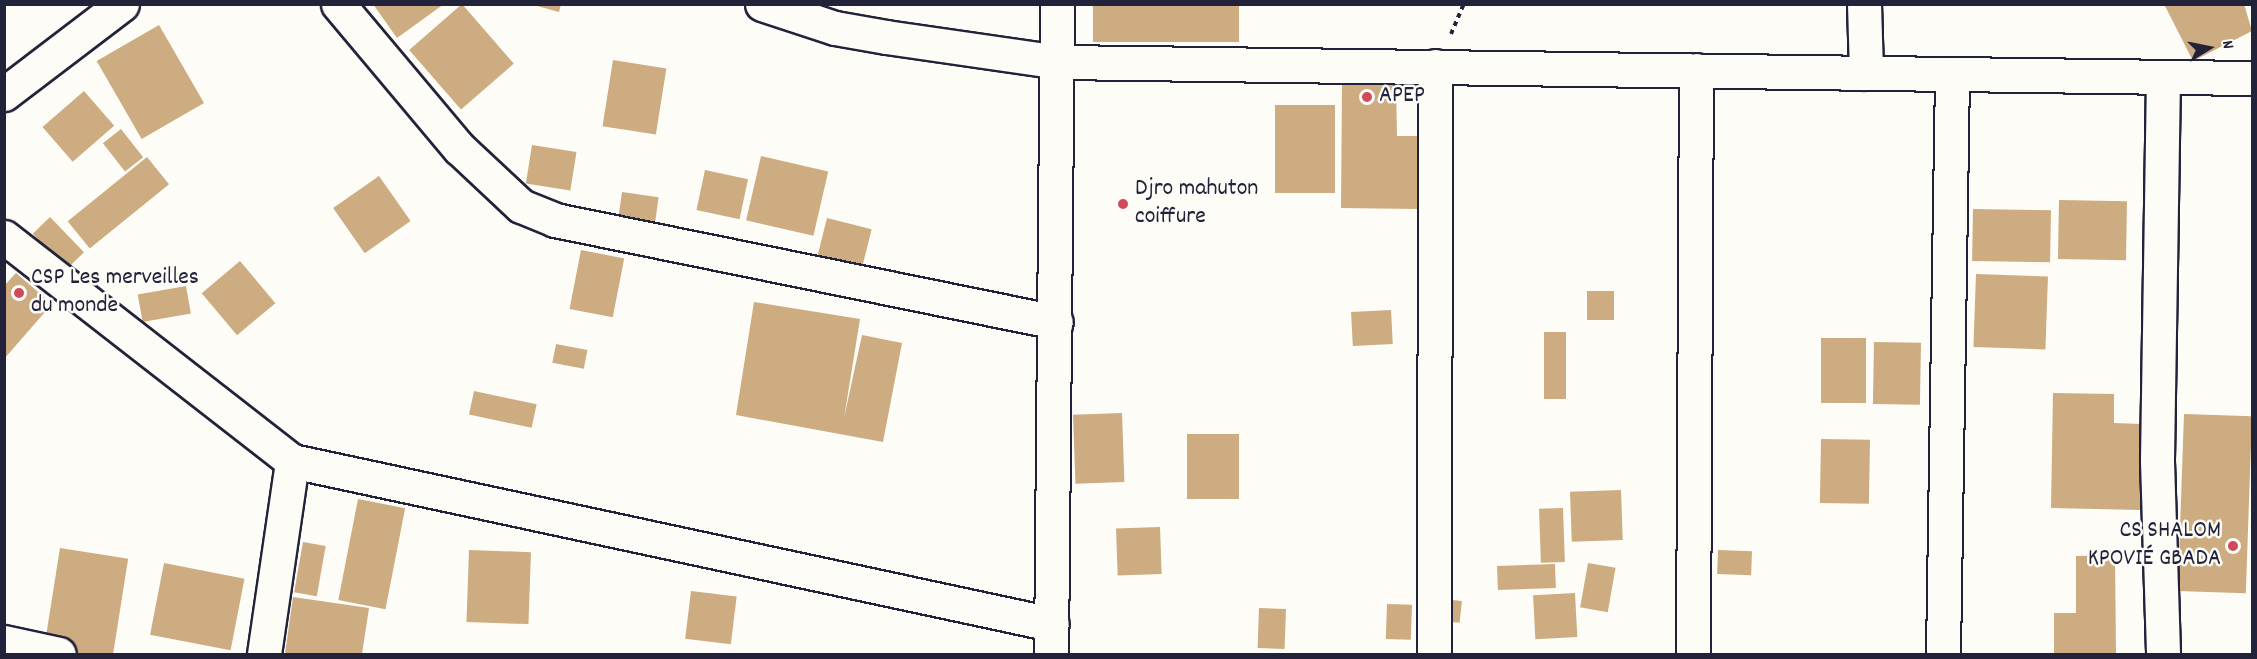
<!DOCTYPE html>
<meta charset="utf-8">
<style>
body{margin:0}
#map{position:relative;width:2257px;height:659px;overflow:hidden;background:#fdfcf7;font-family:Dekko,sans-serif}
div>[style]{position:absolute}
.building>*{inset:0;background:#ccac80;transform-origin:0 0}
.path>*{height:4px;margin-top:-2px;transform-origin:0;background:repeating-linear-gradient(90deg,#22223b 0 4.5px,transparent 0 9px)}
.roads{filter:drop-shadow(2px 0 #22223b) drop-shadow(-2px 0 #22223b) drop-shadow(0 2px #22223b) drop-shadow(0 -2px #22223b)}
.minor>*{height:33px;margin:-16.5px;padding:0 16.5px;transform-origin:16.5px;border-radius:16.5px;background:#fdfcf7}
.dots>*{width:16px;height:16px;translate:-50% -50%;box-sizing:border-box;border:3px solid #fdfcf7;border-radius:50%}
span{translate:-50% -50%;white-space:nowrap;text-align:center;line-height:1.15;-webkit-text-stroke:5px #fdfcf7;paint-order:stroke}
.poi-label{font-size:24px;color:#22223b}
.left{translate:0 -50%;text-align:left}
.right{translate:-100% -50%;text-align:right}
.frame{position:absolute;inset:0;border:6px solid #22223b;pointer-events:none}
.north{position:absolute;left:2179px;top:18px;width:60px;height:60px;-webkit-text-stroke:4px #fdfcf7;paint-order:stroke;rotate:80deg;font-size:16px;font-weight:700;line-height:24px;text-align:center;color:#22223b}
.north::after{content:'';display:block;margin:auto;width:21px;height:27px;background:#22223b;clip-path:polygon(50% 0,100% 100%,50% 72%,0 100%)}
</style>
<div id="map">
<div class="building">
<i style="clip-path:polygon(373px 4px,444px 4px,397px 38px)"></i>
<i style="left:462px;top:4px;width:79px;height:70px;rotate:49deg"></i>
<i style="clip-path:polygon(530px 4px,561px 4px,559px 12px)"></i>
<i style="left:1093px;top:4px;width:146px;height:38px"></i>
<i style="clip-path:polygon(2164px 4px,2244px 4px,2252px 31px,2193px 61px)"></i>
<i style="left:159px;top:25px;width:90px;height:72px;rotate:60deg"></i>
<i style="left:613px;top:60px;width:54px;height:67px;rotate:9deg"></i>
<i style="clip-path:polygon(1342px 83px,1396px 83px,1397px 136px,1419px 136px,1419px 209px,1341px 208px)"></i>
<i style="left:84px;top:91px;width:46px;height:55px;rotate:49deg"></i>
<i style="left:1275px;top:105px;width:60px;height:88px"></i>
<i style="left:121px;top:129px;width:36px;height:23px;rotate:52deg"></i>
<i style="left:532px;top:145px;width:45px;height:39px;rotate:9deg"></i>
<i style="left:761px;top:156px;width:69px;height:66px;rotate:13deg"></i>
<i style="left:147px;top:157px;width:35px;height:102px;rotate:51deg"></i>
<i style="left:705px;top:170px;width:44px;height:41px;rotate:12deg"></i>
<i style="left:379px;top:176px;width:55px;height:56px;rotate:55deg"></i>
<i style="left:622px;top:192px;width:37px;height:25px;rotate:8deg"></i>
<i style="left:2059px;top:200px;width:68px;height:59px;rotate:1deg"></i>
<i style="left:1973px;top:209px;width:78px;height:52px;rotate:1deg"></i>
<i style="left:50px;top:217px;width:49px;height:24px;rotate:46deg"></i>
<i style="left:827px;top:218px;width:46px;height:47px;rotate:14deg"></i>
<i style="left:581px;top:250px;width:44px;height:60px;rotate:11deg"></i>
<i style="left:240px;top:261px;width:55px;height:50px;rotate:50deg"></i>
<i style="clip-path:polygon(16px 273px,52px 304px,4px 359px,4px 286px)"></i>
<i style="left:1976px;top:274px;width:72px;height:73px;rotate:2deg"></i>
<i style="left:186px;top:286px;width:28px;height:49px;rotate:80deg"></i>
<i style="left:1587px;top:291px;width:27px;height:29px"></i>
<i style="clip-path:polygon(754px 302px,860px 319px,844px 418px,862px 335px,902px 343px,883px 442px,736px 415px)"></i>
<i style="left:1391px;top:310px;width:34px;height:40px;rotate:87deg"></i>
<i style="left:1544px;top:332px;width:22px;height:67px"></i>
<i style="left:1821px;top:338px;width:45px;height:65px"></i>
<i style="left:1874px;top:342px;width:47px;height:62px;rotate:1deg"></i>
<i style="left:556px;top:344px;width:32px;height:19px;rotate:11deg"></i>
<i style="left:474px;top:391px;width:64px;height:24px;rotate:12deg"></i>
<i style="clip-path:polygon(2053px 393px,2114px 394px,2114px 423px,2142px 424px,2141px 510px,2051px 508px)"></i>
<i style="left:1122px;top:413px;width:69px;height:49px;rotate:88deg"></i>
<i style="left:2184px;top:414px;width:68px;height:177px;rotate:2deg"></i>
<i style="left:1187px;top:434px;width:52px;height:65px"></i>
<i style="left:1821px;top:439px;width:49px;height:64px;rotate:1deg"></i>
<i style="left:1621px;top:490px;width:50px;height:51px;rotate:88deg"></i>
<i style="left:358px;top:499px;width:48px;height:103px;rotate:11deg"></i>
<i style="left:1563px;top:508px;width:54px;height:24px;rotate:88deg"></i>
<i style="left:1160px;top:527px;width:47px;height:44px;rotate:88deg"></i>
<i style="left:303px;top:542px;width:23px;height:51px;rotate:10deg"></i>
<i style="left:60px;top:548px;width:69px;height:102px;rotate:9deg"></i>
<i style="left:469px;top:550px;width:62px;height:72px;rotate:2deg"></i>
<i style="left:1718px;top:550px;width:34px;height:24px;rotate:2deg"></i>
<i style="clip-path:polygon(2115px 555px,2116px 654px,2054px 654px,2054px 613px,2076px 613px,2076px 556px)"></i>
<i style="left:164px;top:563px;width:82px;height:73px;rotate:11deg"></i>
<i style="left:1588px;top:563px;width:28px;height:45px;rotate:10deg"></i>
<i style="left:1555px;top:564px;width:24px;height:58px;rotate:88deg"></i>
<i style="left:691px;top:591px;width:46px;height:48px;rotate:7deg"></i>
<i style="left:1575px;top:593px;width:44px;height:42px;rotate:87deg"></i>
<i style="clip-path:polygon(293px 597px,369px 608px,362px 654px,285px 654px)"></i>
<i style="left:1443px;top:599px;width:19px;height:22px;rotate:6deg"></i>
<i style="left:1387px;top:604px;width:25px;height:35px;rotate:2deg"></i>
<i style="left:1259px;top:608px;width:27px;height:40px;rotate:2deg"></i>
</div>
<div class="path">
<i style="left:1451px;top:34px;width:33px;rotate:-67deg"></i>
</div>
<div class="roads">
<div class="minor">
<i style="left:338px;top:4px;width:188px;rotate:50deg"></i>
<i style="left:459px;top:148px;width:85px;rotate:43.1deg"></i>
<i style="left:521px;top:206px;width:37px;rotate:22deg"></i>
<i style="left:555px;top:220px;width:511px;rotate:11.51deg"></i>
<i style="left:762px;top:4px;width:77px;rotate:18.2deg"></i>
<i style="left:835px;top:28px;width:52px;rotate:10deg"></i>
<i style="left:886px;top:37px;width:175px;rotate:8.2deg"></i>
<i style="left:1059px;top:62px;width:1193px;rotate:0.77deg"></i>
<i style="left:1864px;top:4px;width:69px;rotate:88.3deg"></i>
<i style="left:2163px;top:77px;width:384px;rotate:90.9deg"></i>
<i style="left:2157px;top:461px;width:193px;rotate:88.2deg"></i>
<i style="left:4px;top:94px;width:148px;rotate:-37.3deg"></i>
<i style="left:4px;top:237px;width:365px;rotate:37.9deg"></i>
<i style="left:292px;top:461px;width:777px;rotate:12.11deg"></i>
<i style="left:4px;top:642px;width:56px;rotate:12.3deg"></i>
<i style="left:264px;top:654px;width:195px;rotate:-81.7deg"></i>
<i style="left:1051px;top:654px;width:650px;rotate:-89.47deg"></i>
<i style="left:1434px;top:654px;width:588px;rotate:-89.9deg"></i>
<i style="left:1693px;top:654px;width:584px;rotate:-89.71deg"></i>
<i style="left:1943px;top:654px;width:580px;rotate:-89.11deg"></i>
</div>
</div>
<div class="dots">
<i style="left:1367px;top:97px;background:#d1495b"></i>
<i style="left:1123px;top:204px;background:#d1495b"></i>
<i style="left:19px;top:293px;background:#d1495b"></i>
<i style="left:2233px;top:546px;background:#d1495b"></i>
</div>
<div class="poi-label">
<span class="left" style="left:1379px;top:97px">APEP</span>
<span class="left" style="left:1135px;top:204px">Djro mahuton<br>coiffure</span>
<span class="left" style="left:31px;top:293px">CSP Les merveilles<br>du monde</span>
<span class="right" style="left:2221px;top:546px">CS SHALOM<br>KPOVIÉ GBADA</span>
</div>
<div class="frame"></div>
<div class="north">N</div>
</div>
